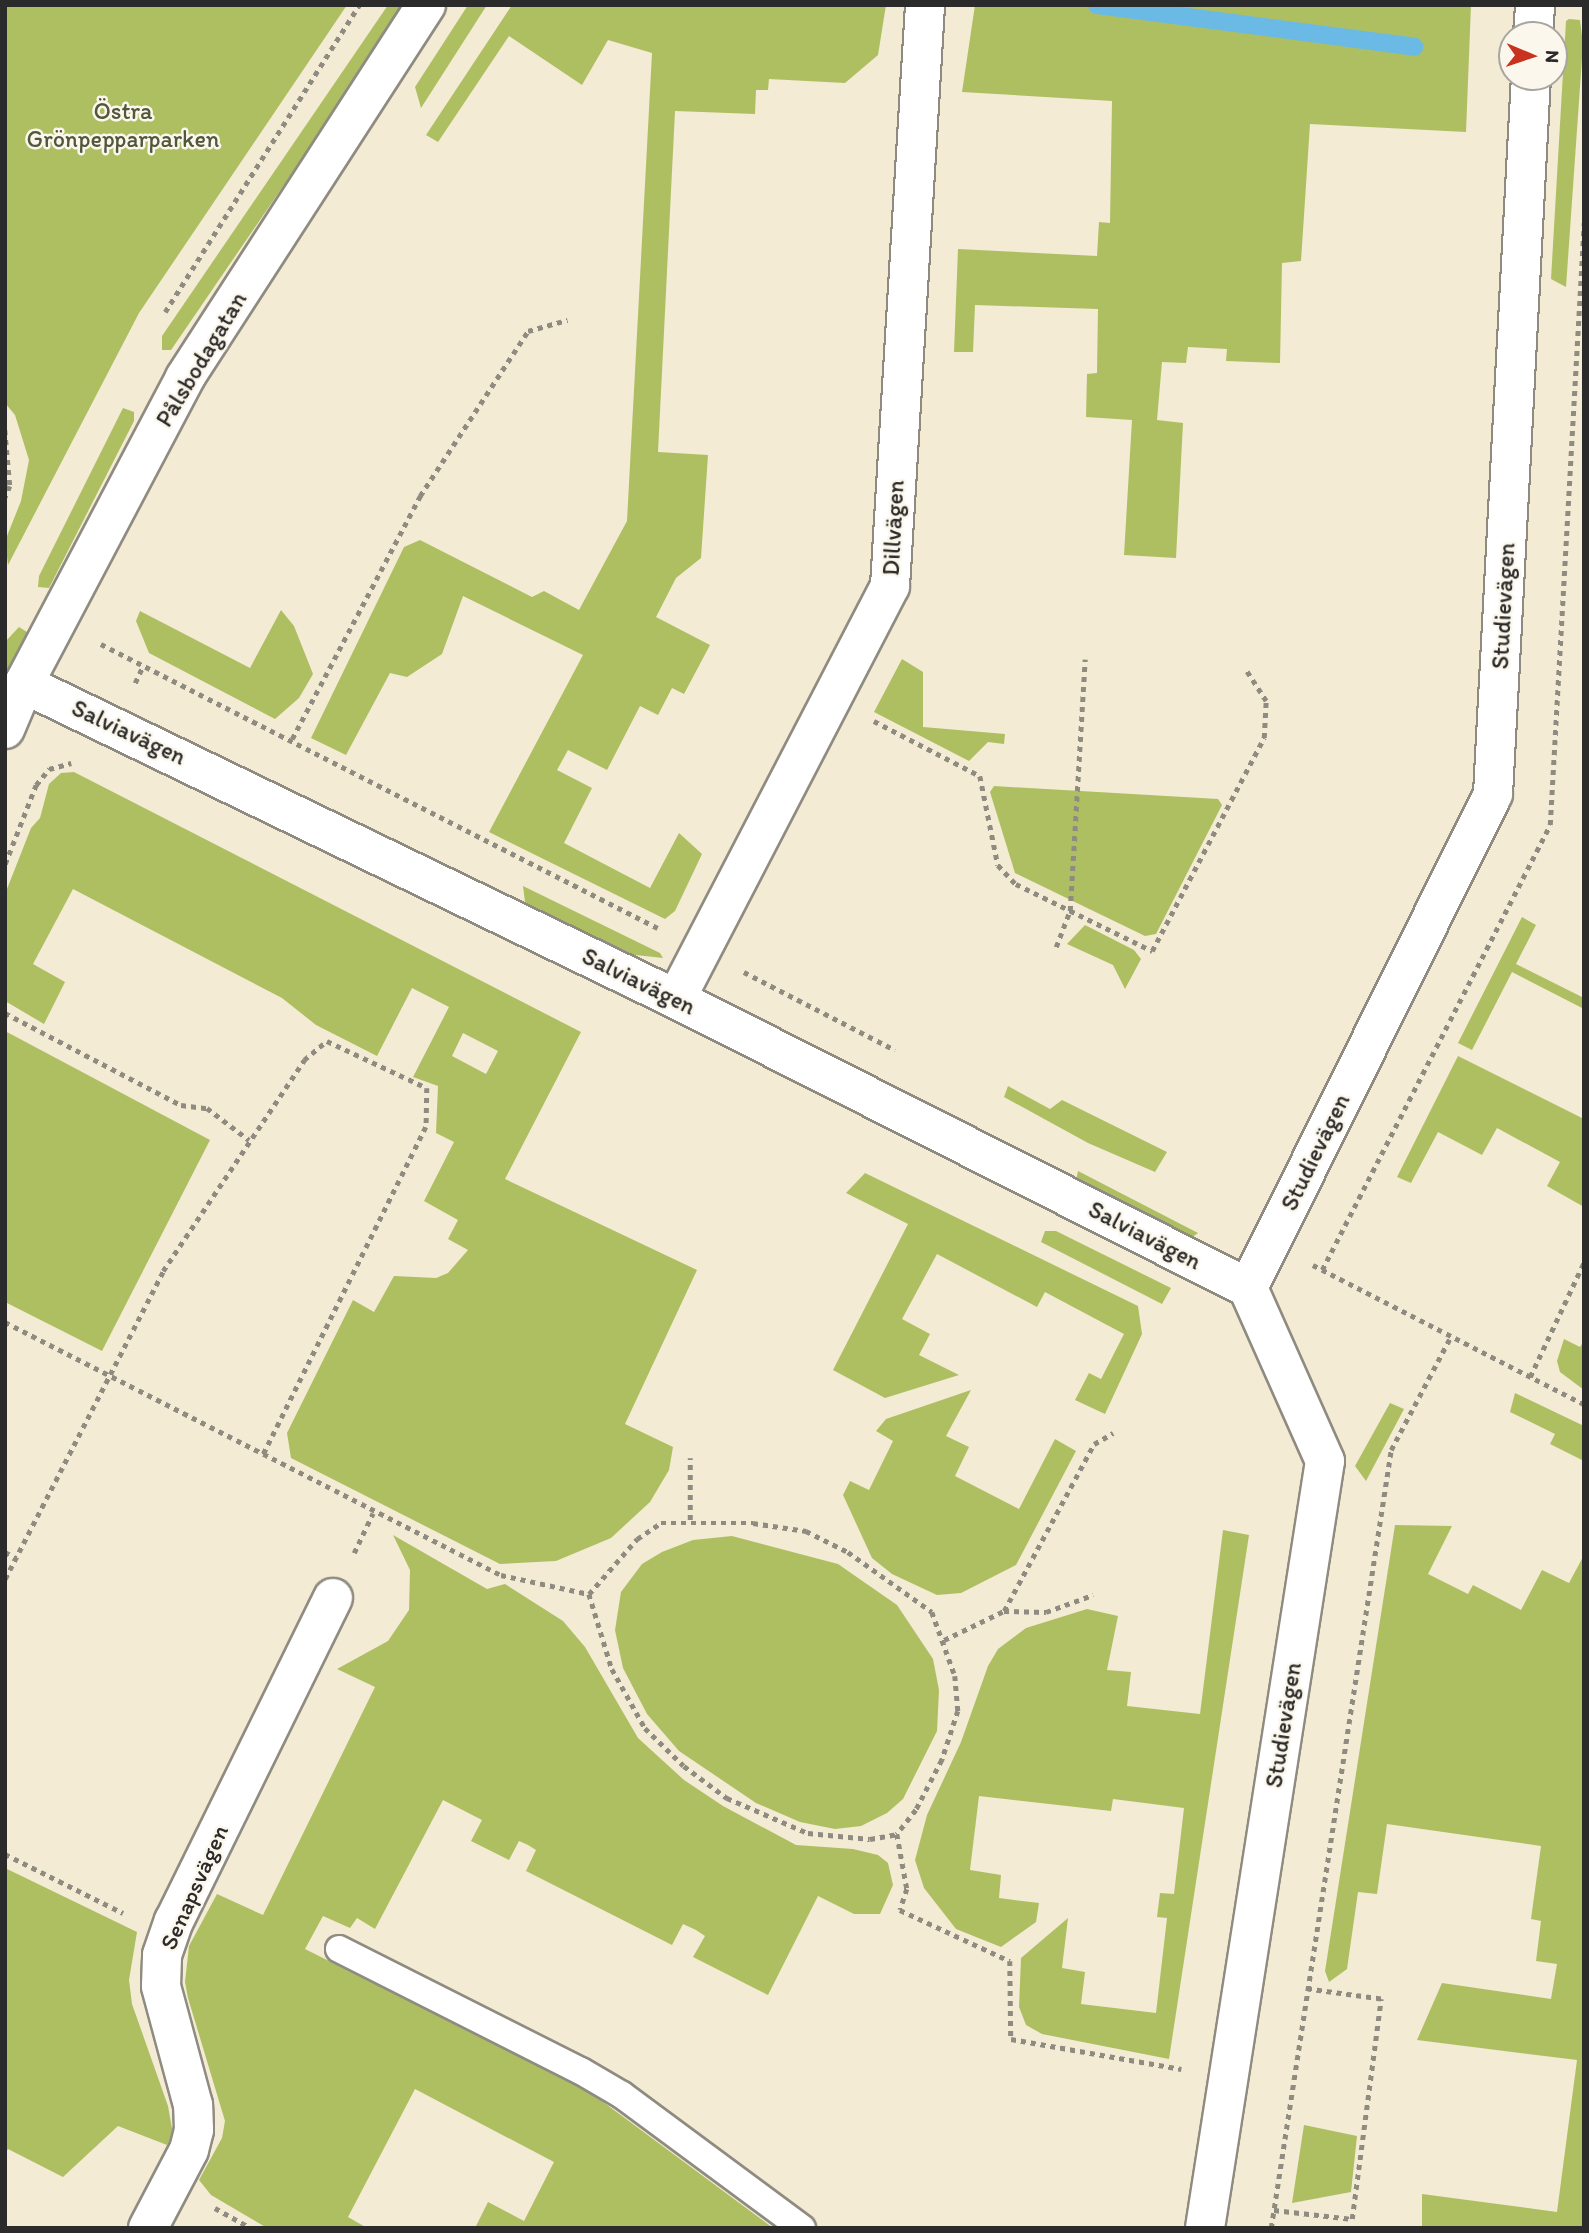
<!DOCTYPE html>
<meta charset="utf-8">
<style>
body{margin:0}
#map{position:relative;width:1589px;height:2233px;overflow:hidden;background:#f3ebd4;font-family:Itim,sans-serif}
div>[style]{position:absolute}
.green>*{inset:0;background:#aebf62}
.stream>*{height:18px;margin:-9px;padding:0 9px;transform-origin:9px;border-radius:9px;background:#6bbae5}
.path>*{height:4.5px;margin-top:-2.25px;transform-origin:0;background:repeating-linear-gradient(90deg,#8f8b80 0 5px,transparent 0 10px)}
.roads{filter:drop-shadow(2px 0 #8f8b80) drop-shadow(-2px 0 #8f8b80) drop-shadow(0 2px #8f8b80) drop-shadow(0 -2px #8f8b80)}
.service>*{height:26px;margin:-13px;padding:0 13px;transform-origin:13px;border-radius:13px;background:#fff}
.minor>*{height:38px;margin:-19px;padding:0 19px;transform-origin:19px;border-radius:19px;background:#fff}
.tertiary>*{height:38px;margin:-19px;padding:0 19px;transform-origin:19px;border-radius:19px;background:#fff}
span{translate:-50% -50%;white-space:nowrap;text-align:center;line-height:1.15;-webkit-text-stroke:5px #fbf7ec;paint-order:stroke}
.park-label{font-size:24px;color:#52573c}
.street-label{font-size:24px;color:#2b2b2b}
.frame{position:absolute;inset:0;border:7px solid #2b2b2b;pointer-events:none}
.north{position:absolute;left:1498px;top:21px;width:70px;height:70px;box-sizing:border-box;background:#fbf7ec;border:2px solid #a8a59f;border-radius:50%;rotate:92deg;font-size:19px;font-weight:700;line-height:28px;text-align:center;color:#2b2b2b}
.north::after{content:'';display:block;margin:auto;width:24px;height:32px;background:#c8321e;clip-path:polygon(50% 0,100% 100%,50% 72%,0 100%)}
</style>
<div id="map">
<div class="green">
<i style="clip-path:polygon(5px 5px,347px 5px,139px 313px,8px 565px,5px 541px,21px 501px,29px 460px,15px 415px,5px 403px)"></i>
<i style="clip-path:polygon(388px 5px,407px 5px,171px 350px,162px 350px,162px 336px)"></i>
<i style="clip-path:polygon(468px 5px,487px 5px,421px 108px,415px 87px)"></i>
<i style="clip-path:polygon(512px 5px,886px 5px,878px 55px,845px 83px,769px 79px,768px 90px,756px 90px,755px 114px,675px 111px,658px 452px,708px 455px,701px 558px,676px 578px,656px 617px,710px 645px,684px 694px,672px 688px,658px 715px,640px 706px,607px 770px,568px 750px,557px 770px,592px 788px,564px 843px,650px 888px,679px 833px,702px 854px,675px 911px,665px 919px,489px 832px,583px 655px,463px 596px,442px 654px,407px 677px,390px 673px,346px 755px,311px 738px,404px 547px,420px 540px,532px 597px,544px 591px,579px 610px,627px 521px,652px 53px,608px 40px,582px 85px,509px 36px,438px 142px,426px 135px)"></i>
<i style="clip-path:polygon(975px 5px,1471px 5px,1466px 132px,1310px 124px,1301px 261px,1282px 263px,1280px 363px,1226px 361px,1227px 349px,1188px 347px,1186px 363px,1162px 362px,1157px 420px,1183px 423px,1176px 558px,1124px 555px,1132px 420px,1086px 417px,1087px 374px,1097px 373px,1098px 309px,975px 305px,973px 352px,954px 352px,958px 249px,1097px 256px,1099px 222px,1110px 223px,1112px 101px,962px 92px)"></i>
<i style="clip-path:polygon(1569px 19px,1580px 20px,1583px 44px,1566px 287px,1551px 279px,1566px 21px)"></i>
<i style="clip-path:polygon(123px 408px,134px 412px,134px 421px,49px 588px,38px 587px,39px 576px)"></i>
<i style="clip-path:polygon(281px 610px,294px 626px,313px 674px,299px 698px,275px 719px,149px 653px,136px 621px,140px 611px,250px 668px)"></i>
<i style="clip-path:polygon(19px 627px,27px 632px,26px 646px,5px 685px,5px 642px)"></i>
<i style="clip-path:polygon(902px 659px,923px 672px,923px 727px,1005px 734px,1004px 744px,988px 742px,969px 761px,874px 712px)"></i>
<i style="clip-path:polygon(evenodd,74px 772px,581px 1032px,505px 1179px,697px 1270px,625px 1424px,673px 1447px,669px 1470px,650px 1502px,611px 1538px,556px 1561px,500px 1564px,291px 1458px,287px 1433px,353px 1300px,374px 1312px,394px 1276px,436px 1278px,448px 1273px,468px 1250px,448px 1239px,458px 1220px,424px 1201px,454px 1142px,436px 1133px,438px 1086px,413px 1077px,449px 1007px,412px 988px,377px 1056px,316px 1025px,282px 998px,73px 889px,33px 964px,65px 982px,44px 1024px,5px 1001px,5px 894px,31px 828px,40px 818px,49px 784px,61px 773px,74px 772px,463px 1033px,498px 1051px,486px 1074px,452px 1056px,463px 1033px)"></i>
<i style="clip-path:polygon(994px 786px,1218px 799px,1222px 805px,1156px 934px,1145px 936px,1015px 873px,990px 792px)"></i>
<i style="clip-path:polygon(523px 886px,660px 953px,663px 958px,617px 953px,525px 902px)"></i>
<i style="clip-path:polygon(1522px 917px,1536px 925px,1516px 964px,1584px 998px,1584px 1009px,1512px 972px,1472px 1050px,1458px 1043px)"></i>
<i style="clip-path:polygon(1085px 925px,1134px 950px,1141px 959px,1125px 989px,1113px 965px,1067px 944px)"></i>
<i style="clip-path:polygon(5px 1031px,210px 1140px,102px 1351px,5px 1302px)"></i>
<i style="clip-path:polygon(1458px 1056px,1584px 1119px,1584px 1207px,1547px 1186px,1560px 1162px,1497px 1128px,1482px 1155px,1438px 1132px,1411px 1183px,1397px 1177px)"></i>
<i style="clip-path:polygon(1008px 1086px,1050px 1109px,1062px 1100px,1167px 1152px,1155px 1172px,1088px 1143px,1004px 1097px)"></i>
<i style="clip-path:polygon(1078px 1171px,1198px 1233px,1184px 1243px,1075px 1185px)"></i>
<i style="clip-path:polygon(865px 1173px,1138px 1306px,1142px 1334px,1105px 1414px,1075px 1400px,1089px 1373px,1101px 1379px,1124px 1334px,1045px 1292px,1037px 1307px,937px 1254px,902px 1319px,930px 1334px,919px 1355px,959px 1375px,885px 1398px,833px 1370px,908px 1224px,846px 1193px)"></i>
<i style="clip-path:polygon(1045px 1231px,1056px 1231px,1171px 1288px,1162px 1304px,1041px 1242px)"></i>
<i style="clip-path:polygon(1564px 1339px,1580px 1347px,1584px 1341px,1584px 1390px,1560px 1372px,1557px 1361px)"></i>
<i style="clip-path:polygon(971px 1390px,946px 1436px,969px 1447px,955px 1476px,1019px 1509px,1055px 1439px,1076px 1451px,1016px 1565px,961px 1593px,937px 1595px,892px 1574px,872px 1558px,843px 1495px,850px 1481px,869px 1490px,893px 1441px,876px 1431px,886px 1419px)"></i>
<i style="clip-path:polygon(1515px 1393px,1584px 1426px,1584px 1461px,1550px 1444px,1555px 1434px,1510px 1412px)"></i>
<i style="clip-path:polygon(1390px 1403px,1404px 1409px,1366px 1481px,1355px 1466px)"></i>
<i style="clip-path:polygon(1395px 1525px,1452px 1526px,1428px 1574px,1468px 1594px,1473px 1585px,1521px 1610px,1542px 1570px,1569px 1583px,1584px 1555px,1584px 2228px,1422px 2228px,1422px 2194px,1557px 2212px,1577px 2060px,1417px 2040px,1442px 1983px,1551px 1999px,1557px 1964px,1536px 1961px,1541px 1921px,1531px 1919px,1541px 1846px,1387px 1824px,1377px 1894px,1358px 1892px,1347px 1969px,1329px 1982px,1325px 1971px)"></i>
<i style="clip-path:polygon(1223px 1530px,1249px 1535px,1169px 2059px,1042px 2034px,1026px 2025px,1019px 2007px,1021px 1958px,1068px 1918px,1062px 1968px,1085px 1972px,1081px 2004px,1156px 2013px,1167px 1918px,1157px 1917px,1160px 1893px,1174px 1894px,1184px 1808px,1113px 1799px,1111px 1811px,979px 1796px,970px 1870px,1001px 1875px,999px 1898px,1039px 1903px,1036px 1922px,1001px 1947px,956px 1929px,924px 1888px,915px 1860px,927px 1815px,961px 1742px,988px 1666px,998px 1649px,1026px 1628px,1087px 1609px,1118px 1616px,1107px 1670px,1131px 1672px,1127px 1706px,1200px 1714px)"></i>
<i style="clip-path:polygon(393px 1535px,487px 1589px,505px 1584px,563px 1621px,585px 1647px,638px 1738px,684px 1780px,723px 1806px,796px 1845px,853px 1849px,878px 1855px,888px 1863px,893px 1885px,880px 1914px,854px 1914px,818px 1896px,768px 1995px,693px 1957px,705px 1936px,696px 1930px,683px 1924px,672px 1945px,526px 1871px,536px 1850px,528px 1845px,519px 1841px,509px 1860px,471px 1841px,482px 1820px,443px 1800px,375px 1929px,357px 1918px,350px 1928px,323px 1916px,305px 1949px,587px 2090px,773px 2228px,475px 2228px,488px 2202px,524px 2221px,554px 2162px,415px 2089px,348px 2217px,367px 2228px,267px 2228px,211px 2195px,199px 2180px,222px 2138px,225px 2121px,188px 1998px,185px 1982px,189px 1946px,217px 1894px,263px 1915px,375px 1687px,337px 1669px,388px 1641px,409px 1610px,410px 1570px)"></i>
<i style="clip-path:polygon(732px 1536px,838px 1564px,897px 1605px,933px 1659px,939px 1690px,937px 1731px,903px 1799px,887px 1813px,861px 1826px,835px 1829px,800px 1822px,756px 1803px,679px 1751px,647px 1714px,623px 1668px,615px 1630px,621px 1592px,642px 1564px,662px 1552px,693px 1540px)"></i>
<i style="clip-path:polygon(5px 1868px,137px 1932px,129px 1980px,132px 2004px,168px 2106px,173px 2134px,167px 2145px,118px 2126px,63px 2177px,8px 2149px,5px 2153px)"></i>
<i style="clip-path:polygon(1304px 2125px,1357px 2136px,1351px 2192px,1292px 2203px)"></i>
</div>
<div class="stream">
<i style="left:1097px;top:5px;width:320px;rotate:7.5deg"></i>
</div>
<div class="path">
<i style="left:165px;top:312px;width:363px;rotate:-57.7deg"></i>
<i style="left:5px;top:430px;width:56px;rotate:84.9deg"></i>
<i style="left:10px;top:486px;width:13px;rotate:113deg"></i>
<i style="left:101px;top:644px;width:625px;rotate:27.02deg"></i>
<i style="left:135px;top:683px;width:19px;rotate:-65deg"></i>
<i style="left:874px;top:721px;width:119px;rotate:27.4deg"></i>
<i style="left:980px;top:776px;width:91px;rotate:78.6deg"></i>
<i style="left:998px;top:865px;width:26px;rotate:47deg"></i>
<i style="left:1016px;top:884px;width:152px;rotate:26.2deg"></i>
<i style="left:1152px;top:951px;width:241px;rotate:-62.3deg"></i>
<i style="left:1264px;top:738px;width:37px;rotate:-87deg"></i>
<i style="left:1266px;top:701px;width:37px;rotate:-123deg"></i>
<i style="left:292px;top:739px;width:275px;rotate:-62.2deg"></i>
<i style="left:420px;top:496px;width:197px;rotate:-56.8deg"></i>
<i style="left:528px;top:331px;width:41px;rotate:-15.8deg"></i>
<i style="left:5px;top:864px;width:85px;rotate:-68.6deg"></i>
<i style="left:36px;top:785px;width:21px;rotate:-51deg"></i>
<i style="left:49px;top:769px;width:23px;rotate:-15deg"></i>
<i style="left:1056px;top:947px;width:39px;rotate:-69deg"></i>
<i style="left:1070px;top:911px;width:252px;rotate:-86.6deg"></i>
<i style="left:744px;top:972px;width:170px;rotate:27.3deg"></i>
<i style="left:5px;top:1013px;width:199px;rotate:27.6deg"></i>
<i style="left:181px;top:1105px;width:26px;rotate:7deg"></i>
<i style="left:207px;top:1108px;width:53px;rotate:37.3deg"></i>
<i style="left:1313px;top:1265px;width:305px;rotate:27.2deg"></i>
<i style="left:1322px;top:1270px;width:500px;rotate:-62.87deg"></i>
<i style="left:1550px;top:825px;width:603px;rotate:-86.77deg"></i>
<i style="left:5px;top:1322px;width:557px;rotate:27.03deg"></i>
<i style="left:501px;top:1575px;width:90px;rotate:12.2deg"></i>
<i style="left:589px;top:1594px;width:78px;rotate:73deg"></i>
<i style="left:612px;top:1669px;width:68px;rotate:60.8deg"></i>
<i style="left:645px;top:1728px;width:54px;rotate:44.3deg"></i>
<i style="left:684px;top:1766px;width:54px;rotate:36.7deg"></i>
<i style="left:727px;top:1798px;width:88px;rotate:23.4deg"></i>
<i style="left:808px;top:1833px;width:62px;rotate:5.5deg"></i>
<i style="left:870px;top:1839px;width:27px;rotate:-10deg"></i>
<i style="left:897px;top:1834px;width:56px;rotate:79.7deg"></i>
<i style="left:907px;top:1889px;width:22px;rotate:108deg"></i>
<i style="left:900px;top:1910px;width:121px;rotate:24.9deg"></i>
<i style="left:1010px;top:1961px;width:78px;rotate:89.3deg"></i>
<i style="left:1011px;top:2039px;width:173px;rotate:10deg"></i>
<i style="left:1530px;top:1377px;width:127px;rotate:-64.8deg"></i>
<i style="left:690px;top:1520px;width:62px;rotate:-90deg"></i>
<i style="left:5px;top:1552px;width:13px;rotate:29deg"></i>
<i style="left:354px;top:1553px;width:44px;rotate:-64.6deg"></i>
<i style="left:5px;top:1579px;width:346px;rotate:-62.8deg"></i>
<i style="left:163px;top:1271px;width:254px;rotate:-56.2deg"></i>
<i style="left:304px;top:1060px;width:30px;rotate:-40deg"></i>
<i style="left:327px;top:1041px;width:110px;rotate:25.2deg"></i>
<i style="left:427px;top:1088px;width:39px;rotate:91deg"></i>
<i style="left:426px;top:1127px;width:366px;rotate:116.4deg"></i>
<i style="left:589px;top:1594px;width:73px;rotate:-48.9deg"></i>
<i style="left:637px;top:1539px;width:29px;rotate:-34deg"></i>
<i style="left:661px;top:1523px;width:92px"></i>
<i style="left:753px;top:1523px;width:54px;rotate:8.6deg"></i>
<i style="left:806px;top:1531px;width:47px;rotate:26.6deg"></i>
<i style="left:848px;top:1552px;width:103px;rotate:35.5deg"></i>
<i style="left:932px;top:1612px;width:68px;rotate:70.2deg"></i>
<i style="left:955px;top:1676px;width:35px;rotate:85deg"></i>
<i style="left:958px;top:1711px;width:52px;rotate:108.1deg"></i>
<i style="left:942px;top:1760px;width:56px;rotate:117.5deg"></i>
<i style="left:916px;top:1810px;width:31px;rotate:128deg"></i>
<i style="left:1004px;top:1611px;width:190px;rotate:-61.7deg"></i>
<i style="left:1094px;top:1444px;width:22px;rotate:-30deg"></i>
<i style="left:944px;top:1640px;width:67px;rotate:-25.8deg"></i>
<i style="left:1004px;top:1611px;width:42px;rotate:1.4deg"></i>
<i style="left:1046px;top:1612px;width:50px;rotate:-19.9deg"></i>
<i style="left:5px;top:1854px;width:132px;rotate:26.6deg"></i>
<i style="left:215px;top:2208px;width:41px;rotate:29.1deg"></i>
<i style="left:1274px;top:2210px;width:79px;rotate:6.6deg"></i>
<i style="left:1352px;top:2219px;width:222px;rotate:-82.5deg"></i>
<i style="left:1381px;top:1999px;width:74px;rotate:-172.2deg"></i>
<i style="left:1271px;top:2228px;width:787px;rotate:-81.23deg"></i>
<i style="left:1391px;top:1450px;width:129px;rotate:-62.2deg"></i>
</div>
<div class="roads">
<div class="service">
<i style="left:339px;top:1949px;width:271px;rotate:26.8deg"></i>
<i style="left:581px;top:2071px;width:48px;rotate:30.3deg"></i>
<i style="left:622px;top:2095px;width:224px;rotate:36.5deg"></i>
</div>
<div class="minor">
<i style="left:5px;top:729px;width:49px;rotate:-67.1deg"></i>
<i style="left:676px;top:999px;width:465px;rotate:-62.6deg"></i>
<i style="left:890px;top:586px;width:582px;rotate:-86.55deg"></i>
<i style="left:148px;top:2228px;width:88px;rotate:-62.3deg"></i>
<i style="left:189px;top:2150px;width:21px;rotate:-76deg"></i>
<i style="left:194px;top:2130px;width:25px;rotate:-92deg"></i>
<i style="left:193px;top:2105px;width:123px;rotate:-105.1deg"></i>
<i style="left:161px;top:1986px;width:31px;rotate:-88deg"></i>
<i style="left:162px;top:1955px;width:36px;rotate:-71deg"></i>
<i style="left:174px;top:1921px;width:360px;rotate:-63.8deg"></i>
</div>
<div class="tertiary">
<i style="left:426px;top:5px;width:444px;rotate:122.9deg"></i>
<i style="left:185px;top:378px;width:346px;rotate:117.8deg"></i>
<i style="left:24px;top:684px;width:724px;rotate:25.79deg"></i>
<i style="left:676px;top:999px;width:641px;rotate:26.8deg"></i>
<i style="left:1533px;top:35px;width:30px;rotate:-86deg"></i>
<i style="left:1248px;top:1288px;width:551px;rotate:-63.62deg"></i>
<i style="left:1493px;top:794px;width:718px;rotate:-86.97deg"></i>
<i style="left:1205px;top:2228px;width:776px;rotate:-81.11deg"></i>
<i style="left:1325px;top:1461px;width:189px;rotate:-114deg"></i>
</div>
</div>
<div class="park-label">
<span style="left:123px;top:125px">Östra<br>Grönpepparparken</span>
</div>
<div class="street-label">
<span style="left:201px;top:359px;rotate:-59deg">Pålsbodagatan</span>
<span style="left:893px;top:528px;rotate:-87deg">Dillvägen</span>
<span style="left:1503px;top:606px;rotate:-87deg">Studievägen</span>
<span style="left:129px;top:732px;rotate:25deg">Salviavägen</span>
<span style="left:639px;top:981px;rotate:26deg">Salviavägen</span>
<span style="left:1315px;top:1152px;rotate:-64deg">Studievägen</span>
<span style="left:1145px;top:1235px;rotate:27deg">Salviavägen</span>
<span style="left:1283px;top:1725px;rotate:-81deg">Studievägen</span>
<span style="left:194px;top:1887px;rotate:-66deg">Senapsvägen</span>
</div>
<div class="frame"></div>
<div class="north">N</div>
</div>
